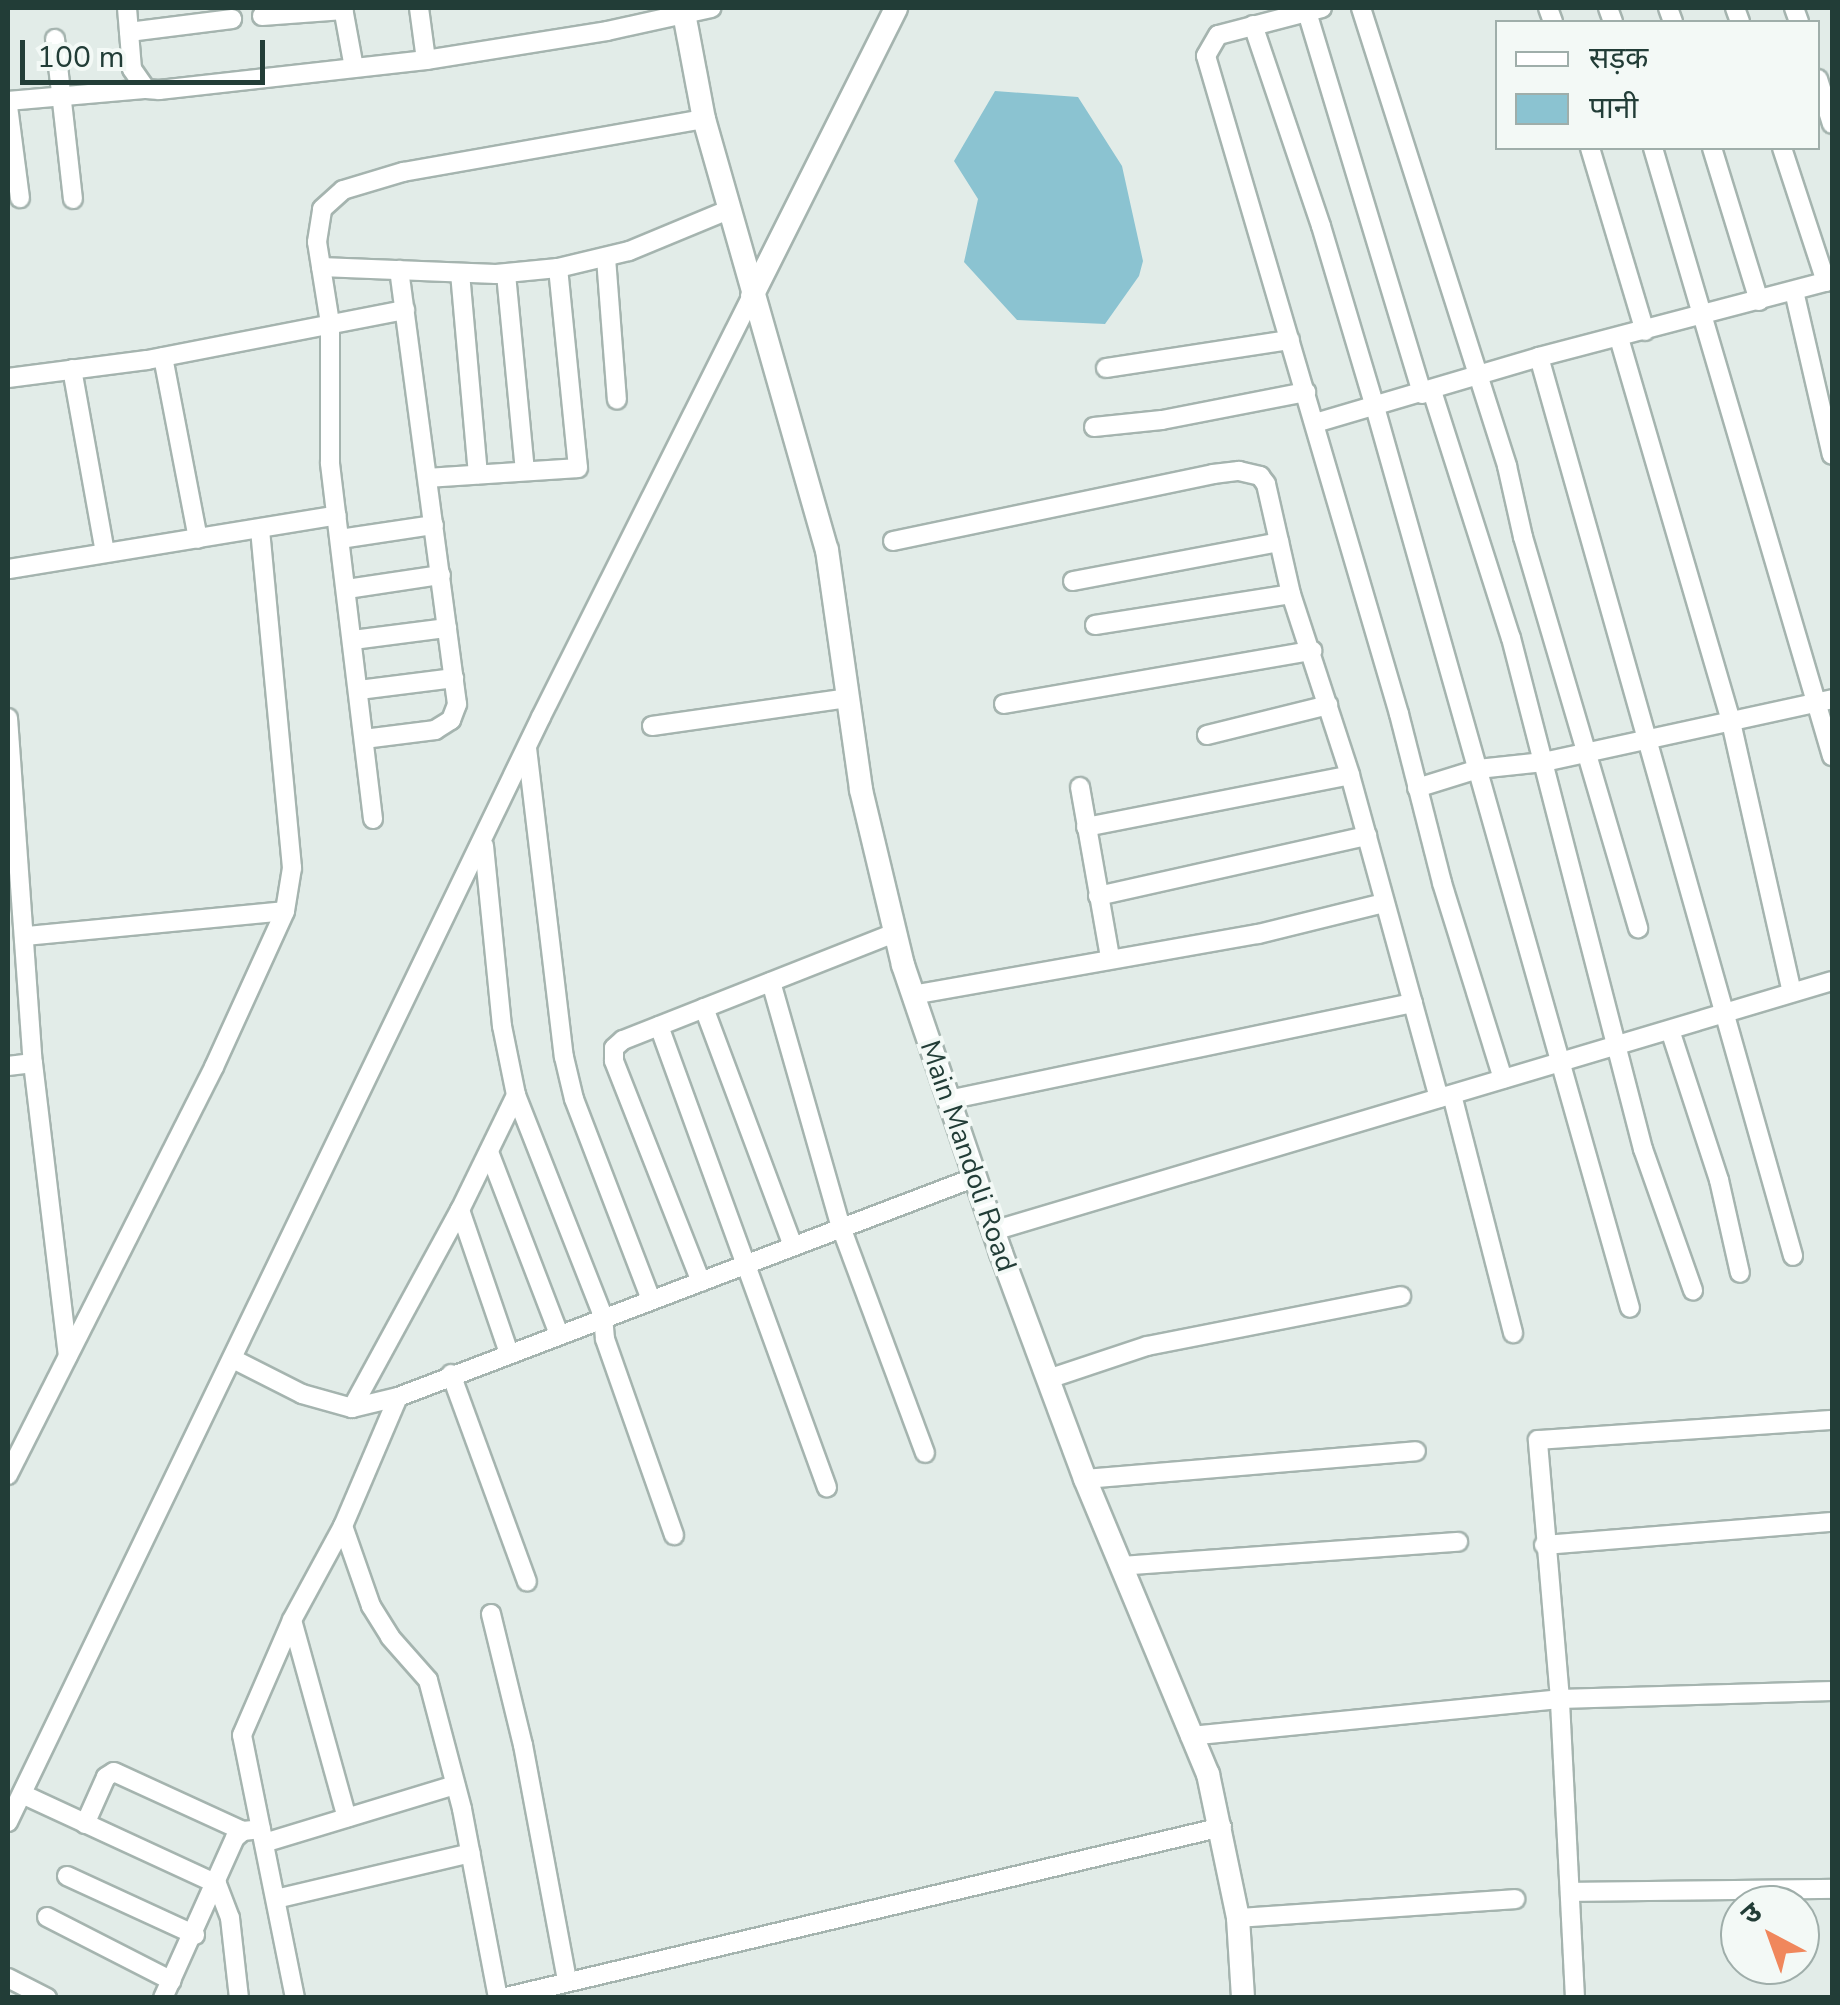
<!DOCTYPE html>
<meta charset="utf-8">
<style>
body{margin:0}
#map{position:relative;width:1840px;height:2005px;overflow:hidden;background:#e2ece8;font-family:"Nunito Sans","Noto Sans Devanagari",sans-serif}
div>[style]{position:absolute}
.water>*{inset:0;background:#8bc3d1}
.roads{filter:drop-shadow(2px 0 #a5b4af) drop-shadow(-2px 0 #a5b4af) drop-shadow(0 2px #a5b4af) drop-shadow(0 -2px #a5b4af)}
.street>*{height:18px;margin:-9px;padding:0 9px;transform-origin:9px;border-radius:9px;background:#fff}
.secondary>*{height:22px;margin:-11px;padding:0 11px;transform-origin:11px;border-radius:11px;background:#fff}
span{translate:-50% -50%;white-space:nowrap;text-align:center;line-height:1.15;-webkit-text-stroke:8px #f3f9f6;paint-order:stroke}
.street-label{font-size:28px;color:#223d37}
.frame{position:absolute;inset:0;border:10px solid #223d37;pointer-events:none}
.legend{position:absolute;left:1495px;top:20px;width:325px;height:130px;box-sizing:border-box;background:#f3f9f6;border:2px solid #9faeaa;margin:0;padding:12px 18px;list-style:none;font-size:30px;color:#223d37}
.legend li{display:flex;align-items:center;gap:20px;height:50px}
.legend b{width:50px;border:2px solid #9faeaa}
.north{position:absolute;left:1720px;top:1885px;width:100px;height:100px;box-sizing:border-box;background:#f3f9f6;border:2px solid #9faeaa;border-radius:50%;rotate:319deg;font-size:28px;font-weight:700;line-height:40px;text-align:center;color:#223d37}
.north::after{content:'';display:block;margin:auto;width:35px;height:45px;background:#f0875c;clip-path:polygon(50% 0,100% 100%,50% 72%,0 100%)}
.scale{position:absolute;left:20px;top:40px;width:245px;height:45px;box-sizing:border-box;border:5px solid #223d37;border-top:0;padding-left:12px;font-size:30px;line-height:35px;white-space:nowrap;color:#223d37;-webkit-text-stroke:8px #f3f9f6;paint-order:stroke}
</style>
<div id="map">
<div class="water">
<i style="clip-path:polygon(995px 91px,1078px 97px,1122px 166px,1143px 261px,1139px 276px,1105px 324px,1017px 320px,964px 262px,978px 199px,954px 161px)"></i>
</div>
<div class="roads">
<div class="street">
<i style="left:127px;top:8px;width:61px;rotate:85.3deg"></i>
<i style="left:132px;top:69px;width:24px;rotate:55deg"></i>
<i style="left:146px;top:89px;width:13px;rotate:4deg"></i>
<i style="left:159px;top:90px;width:269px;rotate:-6.4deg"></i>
<i style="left:426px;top:60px;width:183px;rotate:-9.1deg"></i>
<i style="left:607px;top:31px;width:107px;rotate:-12.5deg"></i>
<i style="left:343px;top:8px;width:61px;rotate:79.6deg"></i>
<i style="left:419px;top:8px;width:52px;rotate:82.3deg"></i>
<i style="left:1322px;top:8px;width:107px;rotate:165.4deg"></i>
<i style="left:1218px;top:35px;width:24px;rotate:120deg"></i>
<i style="left:1206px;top:56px;width:686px;rotate:73.65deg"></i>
<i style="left:1399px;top:714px;width:174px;rotate:75.7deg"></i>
<i style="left:1442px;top:883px;width:205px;rotate:72.7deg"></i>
<i style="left:1361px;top:8px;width:481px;rotate:72.3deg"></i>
<i style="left:1507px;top:466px;width:73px;rotate:77.3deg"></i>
<i style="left:1523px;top:537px;width:408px;rotate:73.6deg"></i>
<i style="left:1548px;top:8px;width:15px;rotate:70deg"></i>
<i style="left:1608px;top:8px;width:15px;rotate:70deg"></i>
<i style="left:1668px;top:8px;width:15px;rotate:70deg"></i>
<i style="left:1735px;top:8px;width:15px;rotate:70deg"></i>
<i style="left:1794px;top:8px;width:15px;rotate:70deg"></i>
<i style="left:1307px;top:12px;width:399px;rotate:73.2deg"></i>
<i style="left:262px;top:16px;width:82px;rotate:-4.2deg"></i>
<i style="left:1253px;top:25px;width:212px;rotate:71.3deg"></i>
<i style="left:1321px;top:226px;width:189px;rotate:73.4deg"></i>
<i style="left:1375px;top:407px;width:936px;rotate:74.2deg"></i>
<i style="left:129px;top:32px;width:104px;rotate:-7.2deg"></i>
<i style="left:55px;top:39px;width:161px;rotate:83.6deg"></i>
<i style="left:1818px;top:79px;width:47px;rotate:72.7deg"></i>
<i style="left:8px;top:101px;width:139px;rotate:-5deg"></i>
<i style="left:8px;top:106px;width:93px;rotate:82.6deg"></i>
<i style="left:1590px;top:148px;width:191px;rotate:73.3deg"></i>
<i style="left:1653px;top:148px;width:634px;rotate:73.6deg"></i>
<i style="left:1712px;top:148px;width:160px;rotate:72.9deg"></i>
<i style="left:1782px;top:148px;width:141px;rotate:71.8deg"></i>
<i style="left:606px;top:258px;width:142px;rotate:85.6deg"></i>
<i style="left:321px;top:267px;width:175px;rotate:2.3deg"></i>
<i style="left:496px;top:274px;width:62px;rotate:-5.5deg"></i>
<i style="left:558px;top:268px;width:73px;rotate:-13.5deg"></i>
<i style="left:629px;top:251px;width:107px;rotate:-22.5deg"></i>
<i style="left:460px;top:273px;width:202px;rotate:84.9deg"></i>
<i style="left:506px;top:274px;width:198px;rotate:84.5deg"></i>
<i style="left:1794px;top:291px;width:168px;rotate:77deg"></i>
<i style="left:1619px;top:338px;width:400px;rotate:73.7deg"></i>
<i style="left:1731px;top:722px;width:277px;rotate:77.3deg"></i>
<i style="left:163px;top:357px;width:185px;rotate:79.1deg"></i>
<i style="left:1539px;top:357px;width:934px;rotate:74.22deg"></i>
<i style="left:1106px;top:368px;width:186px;rotate:-8.7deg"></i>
<i style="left:72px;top:369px;width:186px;rotate:79.8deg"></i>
<i style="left:8px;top:378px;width:140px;rotate:-7.4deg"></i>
<i style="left:147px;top:360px;width:263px;rotate:-11deg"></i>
<i style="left:1432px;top:391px;width:259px;rotate:72.3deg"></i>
<i style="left:1511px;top:638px;width:528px;rotate:75.52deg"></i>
<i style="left:1643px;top:1149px;width:150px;rotate:70.5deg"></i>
<i style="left:1315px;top:423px;width:234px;rotate:-16.4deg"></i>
<i style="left:1539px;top:357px;width:303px;rotate:-14.7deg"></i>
<i style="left:1094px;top:427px;width:68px;rotate:-5.9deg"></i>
<i style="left:1162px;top:420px;width:147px;rotate:-11deg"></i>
<i style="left:428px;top:478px;width:150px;rotate:-3.8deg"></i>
<i style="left:578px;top:468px;width:201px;rotate:-95.7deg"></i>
<i style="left:340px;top:539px;width:95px;rotate:-8.5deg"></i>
<i style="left:893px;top:541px;width:327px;rotate:-11.8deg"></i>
<i style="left:1213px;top:474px;width:26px;rotate:-7deg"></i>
<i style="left:1239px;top:471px;width:22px;rotate:13deg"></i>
<i style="left:1260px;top:476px;width:10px;rotate:53deg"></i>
<i style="left:1266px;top:484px;width:113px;rotate:77.2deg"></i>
<i style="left:1291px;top:594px;width:190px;rotate:71.9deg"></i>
<i style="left:1350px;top:775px;width:335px;rotate:74.6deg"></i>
<i style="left:9px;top:569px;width:332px;rotate:-9.3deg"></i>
<i style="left:1073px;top:581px;width:210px;rotate:-10.7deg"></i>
<i style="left:347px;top:589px;width:95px;rotate:-8.5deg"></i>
<i style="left:1095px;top:625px;width:198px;rotate:-9deg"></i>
<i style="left:353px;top:640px;width:95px;rotate:-7.3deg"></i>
<i style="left:359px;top:690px;width:96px;rotate:-7.2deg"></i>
<i style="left:1004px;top:704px;width:313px;rotate:-9.8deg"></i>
<i style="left:8px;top:718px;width:346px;rotate:85.9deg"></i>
<i style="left:33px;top:1063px;width:295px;rotate:83.2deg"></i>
<i style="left:652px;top:726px;width:199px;rotate:-8.1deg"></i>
<i style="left:1207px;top:735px;width:125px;rotate:-13.9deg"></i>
<i style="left:364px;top:739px;width:72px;rotate:-7.2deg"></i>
<i style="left:435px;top:730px;width:19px;rotate:-32deg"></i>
<i style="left:451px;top:720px;width:17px;rotate:-69deg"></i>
<i style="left:457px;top:704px;width:438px;rotate:-97.6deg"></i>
<i style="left:527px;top:748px;width:311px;rotate:83.2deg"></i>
<i style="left:564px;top:1057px;width:43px;rotate:76.6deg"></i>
<i style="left:574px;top:1099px;width:215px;rotate:69deg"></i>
<i style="left:1080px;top:787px;width:174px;rotate:80deg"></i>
<i style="left:1417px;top:788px;width:64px;rotate:-17.3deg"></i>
<i style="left:1478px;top:769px;width:66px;rotate:-6.1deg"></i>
<i style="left:1544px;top:762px;width:295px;rotate:-12.3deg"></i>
<i style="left:373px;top:819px;width:359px;rotate:-96.9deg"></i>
<i style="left:330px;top:463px;width:140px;rotate:-90deg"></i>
<i style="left:330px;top:323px;width:82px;rotate:-99.1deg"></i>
<i style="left:317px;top:242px;width:33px;rotate:-81deg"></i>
<i style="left:322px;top:209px;width:28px;rotate:-42deg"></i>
<i style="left:343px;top:190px;width:63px;rotate:-16.7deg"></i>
<i style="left:403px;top:172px;width:306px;rotate:-10deg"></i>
<i style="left:1086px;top:827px;width:269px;rotate:-11.1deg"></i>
<i style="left:484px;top:846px;width:181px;rotate:84.3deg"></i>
<i style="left:502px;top:1026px;width:70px;rotate:78.5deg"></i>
<i style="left:516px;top:1095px;width:238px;rotate:68.5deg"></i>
<i style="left:603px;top:1316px;width:23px;rotate:85deg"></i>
<i style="left:605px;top:1339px;width:208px;rotate:70.6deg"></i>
<i style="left:1098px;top:896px;width:276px;rotate:-12.6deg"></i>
<i style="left:26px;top:936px;width:260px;rotate:-5.5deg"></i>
<i style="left:771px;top:982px;width:255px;rotate:74.1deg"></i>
<i style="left:841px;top:1227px;width:241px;rotate:69.6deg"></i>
<i style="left:912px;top:995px;width:351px;rotate:-10deg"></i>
<i style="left:1258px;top:934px;width:130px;rotate:-13.8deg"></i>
<i style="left:704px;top:1008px;width:254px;rotate:69.5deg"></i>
<i style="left:659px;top:1026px;width:491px;rotate:70deg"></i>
<i style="left:1670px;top:1030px;width:158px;rotate:71.9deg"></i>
<i style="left:1719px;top:1180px;width:95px;rotate:77.3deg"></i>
<i style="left:8px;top:1066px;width:25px;rotate:-7deg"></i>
<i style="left:1452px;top:1095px;width:246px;rotate:75.6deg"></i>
<i style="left:948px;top:1100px;width:475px;rotate:-11.8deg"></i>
<i style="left:489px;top:1152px;width:195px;rotate:69deg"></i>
<i style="left:460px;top:1210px;width:151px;rotate:71.1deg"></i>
<i style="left:993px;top:1231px;width:875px;rotate:-16.59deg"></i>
<i style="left:701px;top:1282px;width:238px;rotate:-111.5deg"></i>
<i style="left:614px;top:1061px;width:13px;rotate:-90deg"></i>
<i style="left:614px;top:1048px;width:12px;rotate:-42deg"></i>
<i style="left:623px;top:1040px;width:292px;rotate:-21.5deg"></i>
<i style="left:233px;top:1359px;width:77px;rotate:26.9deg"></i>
<i style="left:302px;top:1394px;width:52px;rotate:15.6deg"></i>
<i style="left:352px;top:1408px;width:47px;rotate:-13.4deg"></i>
<i style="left:398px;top:1397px;width:618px;rotate:-20.84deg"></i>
<i style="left:451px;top:1374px;width:221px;rotate:69.9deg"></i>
<i style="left:1048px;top:1379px;width:104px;rotate:-18.4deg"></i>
<i style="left:1147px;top:1346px;width:259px;rotate:-11.1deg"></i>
<i style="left:352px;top:1408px;width:226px;rotate:-61.4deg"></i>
<i style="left:460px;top:1210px;width:128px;rotate:-64deg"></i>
<i style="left:8px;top:1475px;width:457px;rotate:-63.2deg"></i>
<i style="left:214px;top:1067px;width:171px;rotate:-65.5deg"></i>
<i style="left:285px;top:911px;width:44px;rotate:-80.8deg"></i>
<i style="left:292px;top:868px;width:340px;rotate:-95.4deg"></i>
<i style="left:1085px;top:1479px;width:332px;rotate:-4.8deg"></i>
<i style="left:343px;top:1526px;width:85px;rotate:70.7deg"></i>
<i style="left:371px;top:1606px;width:36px;rotate:58deg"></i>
<i style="left:390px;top:1637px;width:57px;rotate:48.5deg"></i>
<i style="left:428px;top:1680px;width:133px;rotate:75.2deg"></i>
<i style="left:462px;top:1809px;width:192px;rotate:79.2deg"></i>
<i style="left:1544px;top:1545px;width:289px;rotate:-4.6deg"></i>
<i style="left:1120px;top:1566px;width:339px;rotate:-4.1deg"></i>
<i style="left:491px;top:1614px;width:135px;rotate:76.3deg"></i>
<i style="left:523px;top:1745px;width:240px;rotate:79.4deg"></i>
<i style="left:292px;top:1620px;width:205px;rotate:74.5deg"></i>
<i style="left:1190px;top:1736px;width:372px;rotate:-5.7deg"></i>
<i style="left:1560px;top:1699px;width:272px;rotate:-1.7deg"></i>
<i style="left:22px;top:1794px;width:215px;rotate:24.8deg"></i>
<i style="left:217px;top:1884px;width:36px;rotate:69deg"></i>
<i style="left:230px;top:1918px;width:81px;rotate:83.6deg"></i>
<i style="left:8px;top:1822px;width:1227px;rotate:-64.25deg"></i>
<i style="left:541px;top:717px;width:471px;rotate:-63.4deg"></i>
<i style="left:85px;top:1824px;width:51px;rotate:-65.9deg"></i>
<i style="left:106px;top:1777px;width:9px;rotate:-32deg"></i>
<i style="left:114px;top:1772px;width:142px;rotate:24.6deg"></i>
<i style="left:264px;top:1843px;width:200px;rotate:-16.9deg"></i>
<i style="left:67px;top:1876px;width:141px;rotate:24.7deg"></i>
<i style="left:1572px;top:1892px;width:260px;rotate:-0.7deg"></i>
<i style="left:276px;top:1899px;width:200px;rotate:-13.3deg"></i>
<i style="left:47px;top:1917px;width:140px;rotate:27.1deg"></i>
<i style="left:1238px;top:1918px;width:278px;rotate:-3.9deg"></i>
<i style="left:8px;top:1978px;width:44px;rotate:27.1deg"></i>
<i style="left:163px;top:1998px;width:175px;rotate:-65.8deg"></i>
<i style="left:235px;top:1838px;width:11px;rotate:-41deg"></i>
<i style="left:243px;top:1831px;width:18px;rotate:-6deg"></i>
<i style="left:295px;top:1998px;width:268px;rotate:-101.4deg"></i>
<i style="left:242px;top:1735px;width:125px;rotate:-66.5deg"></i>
<i style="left:292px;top:1620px;width:107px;rotate:-61.5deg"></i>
<i style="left:343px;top:1526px;width:140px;rotate:-66.9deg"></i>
<i style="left:502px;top:1998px;width:740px;rotate:-13.36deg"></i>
<i style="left:1575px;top:1998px;width:299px;rotate:-92.9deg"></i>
<i style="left:1560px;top:1699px;width:260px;rotate:-94.9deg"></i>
<i style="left:1538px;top:1440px;width:295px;rotate:-3.9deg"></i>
</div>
<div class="secondary">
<i style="left:683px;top:8px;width:113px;rotate:79.3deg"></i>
<i style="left:704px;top:119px;width:448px;rotate:74.1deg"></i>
<i style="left:827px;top:550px;width:242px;rotate:81.9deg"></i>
<i style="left:861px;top:790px;width:180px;rotate:76.5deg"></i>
<i style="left:903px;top:965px;width:304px;rotate:71.2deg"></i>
<i style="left:1001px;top:1253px;width:241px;rotate:69.6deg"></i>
<i style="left:1085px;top:1479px;width:320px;rotate:67.4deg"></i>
<i style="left:1208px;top:1774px;width:147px;rotate:78.2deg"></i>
<i style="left:1238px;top:1918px;width:80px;rotate:86.4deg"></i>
<i style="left:752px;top:296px;width:322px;rotate:-63.4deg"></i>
</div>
</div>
<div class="street-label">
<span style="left:968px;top:1156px;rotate:71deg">Main Mandoli Road</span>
</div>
<div class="frame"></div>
<ul class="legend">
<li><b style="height:12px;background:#fff"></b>सड़क</li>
<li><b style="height:28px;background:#8bc3d1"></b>पानी</li>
</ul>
<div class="north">उ</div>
<div class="scale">100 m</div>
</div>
